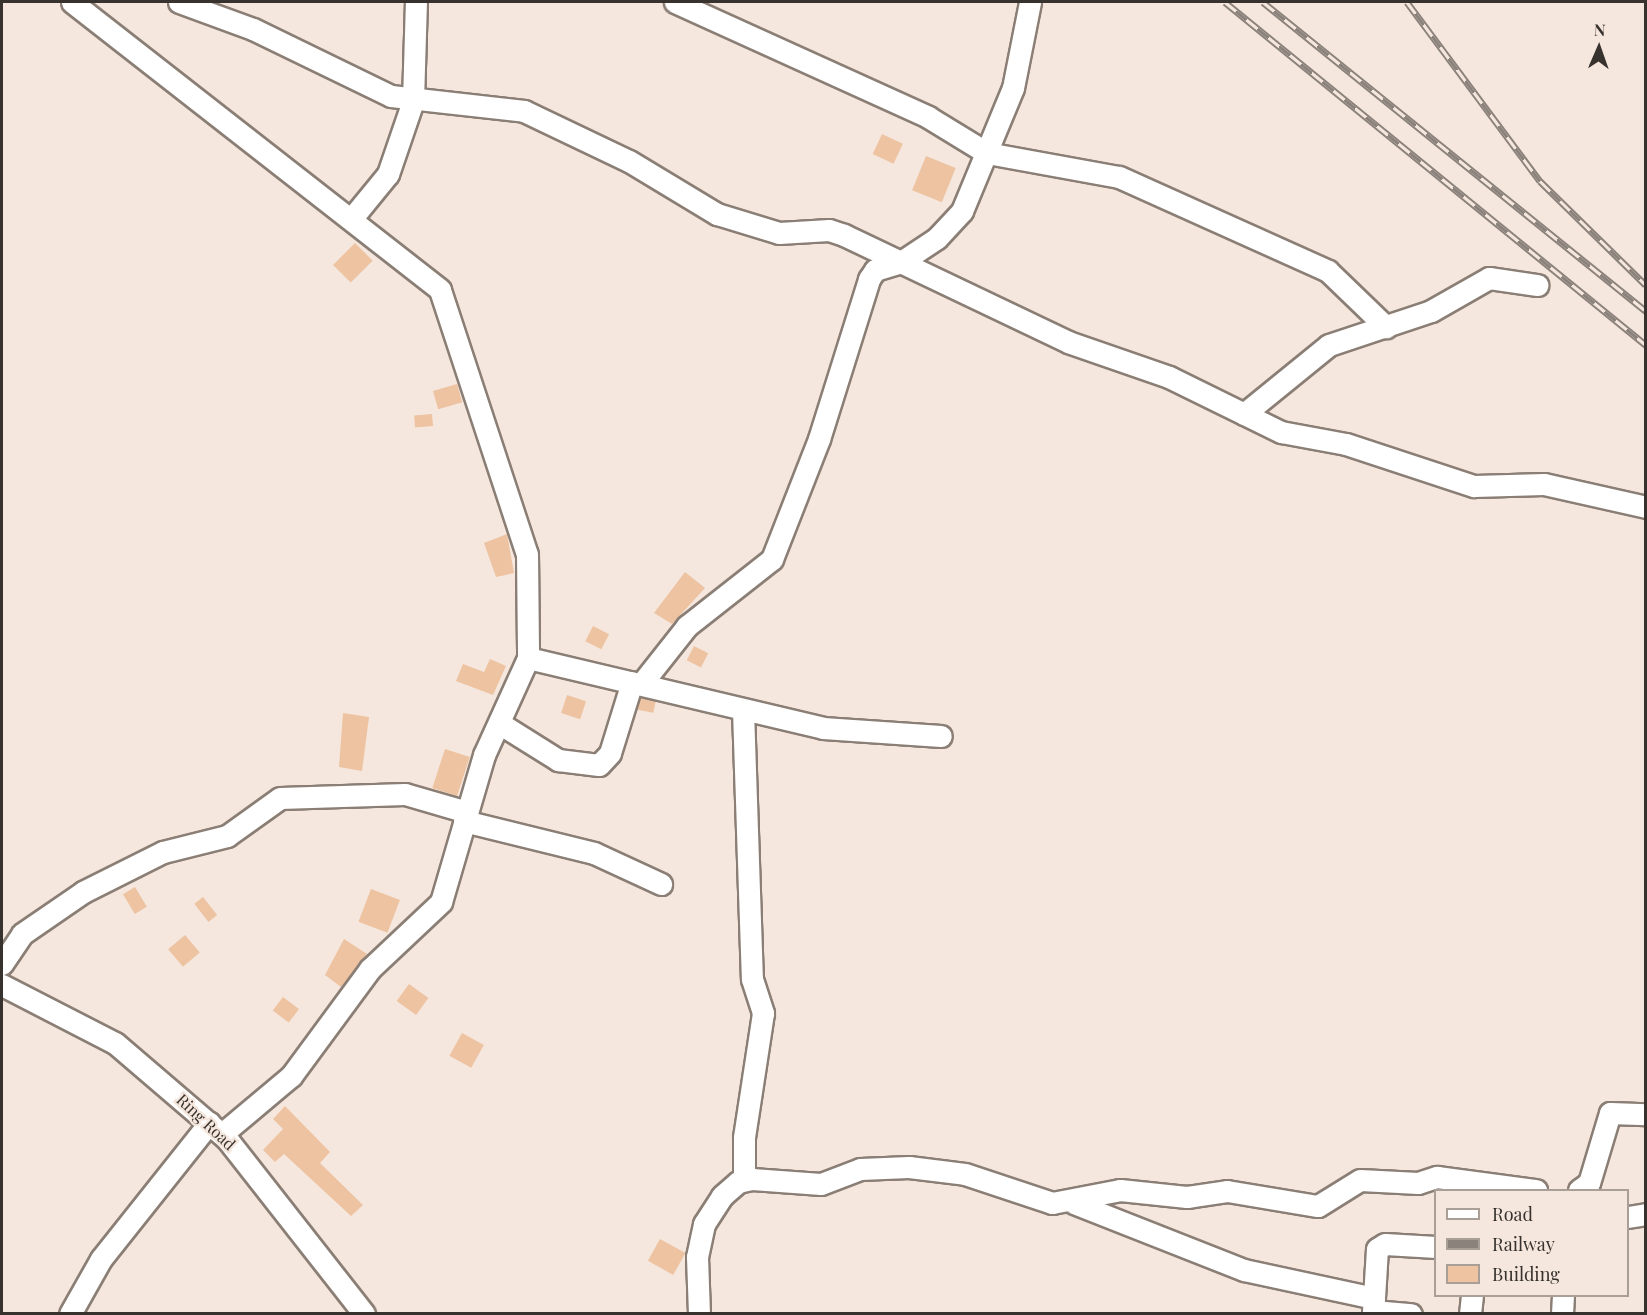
<!DOCTYPE html>
<style>
body{margin:0}
#map{position:relative;width:1647px;height:1315px;overflow:hidden;background:#f5e7dd;font-family:"Playfair Display",serif}
div>[style]{position:absolute}
.building>*{inset:0;background:#edc3a1;transform-origin:0 0}
.roads{filter:drop-shadow(2px 0 #8a7e75) drop-shadow(-2px 0 #8a7e75) drop-shadow(0 2px #8a7e75) drop-shadow(0 -2px #8a7e75)}
.minor>*{height:21px;margin:-10.5px;padding:0 10.5px;transform-origin:10.5px;border-radius:10.5px;background:#fff}
.rail>*{height:7px;margin-top:-3.5px;transform-origin:0;background:repeating-linear-gradient(90deg,#f5e7dd 0 14px,#8b827c 0 28px);box-sizing:border-box;border-block:2px solid #8b827c}
span{translate:-50% -50%;white-space:nowrap;text-align:center;line-height:1.15;-webkit-text-stroke:4.5px #f5e7dd;paint-order:stroke}
.street-label{font-size:16px;color:#37322e}
.frame{position:absolute;inset:0;border:3px solid #37322e;pointer-events:none}
.legend{position:absolute;left:1434px;top:1189px;width:195px;height:108px;box-sizing:border-box;background:#f5e7dd;border:2px solid #a99f97;margin:0;padding:8px 10px;list-style:none;font-size:18px;color:#37322e}
.legend li{display:flex;align-items:center;gap:12px;height:30px}
.legend b{width:30px;border:2px solid #a99f97}
.north{position:absolute;left:1569px;top:18px;width:60px;height:60px;-webkit-text-stroke:4px #f5e7dd;paint-order:stroke;rotate:2deg;font-size:16px;font-weight:700;line-height:24px;text-align:center;color:#37322e}
.north::after{content:'';display:block;margin:auto;width:21px;height:27px;background:#37322e;clip-path:polygon(50% 0,100% 100%,50% 72%,0 100%)}
</style>
<div id="map">
<div class="building">
<i style="left:882px;top:134px;width:23px;height:22px;rotate:25deg"></i>
<i style="left:926px;top:156px;width:32px;height:37px;rotate:22deg"></i>
<i style="left:355px;top:243px;width:25px;height:31px;rotate:45deg"></i>
<i style="left:457px;top:384px;width:19px;height:25px;rotate:74deg"></i>
<i style="left:432px;top:414px;width:12px;height:18px;rotate:85deg"></i>
<i style="clip-path:polygon(507px 534px,514px 573px,496px 577px,484px 543px)"></i>
<i style="clip-path:polygon(685px 572px,705px 588px,672px 624px,654px 613px)"></i>
<i style="left:593px;top:626px;width:18px;height:17px;rotate:27deg"></i>
<i style="left:694px;top:646px;width:16px;height:16px;rotate:27deg"></i>
<i style="clip-path:polygon(490px 659px,506px 666px,493px 695px,456px 681px,463px 664px,484px 672px)"></i>
<i style="left:567px;top:695px;width:20px;height:19px;rotate:18deg"></i>
<i style="left:640px;top:698px;width:16px;height:12px;rotate:11deg"></i>
<i style="clip-path:polygon(343px 713px,369px 717px,362px 771px,339px 767px)"></i>
<i style="left:445px;top:749px;width:26px;height:41px;rotate:18deg"></i>
<i style="left:135px;top:887px;width:23px;height:14px;rotate:59deg"></i>
<i style="left:371px;top:889px;width:31px;height:35px;rotate:21deg"></i>
<i style="left:203px;top:897px;width:23px;height:11px;rotate:52deg"></i>
<i style="left:185px;top:935px;width:23px;height:22px;rotate:50deg"></i>
<i style="clip-path:polygon(344px 939px,367px 954px,341px 987px,325px 975px)"></i>
<i style="left:409px;top:984px;width:24px;height:21px;rotate:36deg"></i>
<i style="left:283px;top:997px;width:20px;height:17px;rotate:37deg"></i>
<i style="left:462px;top:1033px;width:25px;height:26px;rotate:29deg"></i>
<i style="clip-path:polygon(285px 1106px,330px 1152px,320px 1163px,363px 1205px,351px 1216px,284px 1154px,275px 1162px,263px 1150px,283px 1129px,273px 1119px)"></i>
<i style="left:660px;top:1239px;width:29px;height:25px;rotate:29deg"></i>
</div>
<div class="roads">
<div class="minor">
<i style="left:72px;top:2px;width:467px;rotate:38deg"></i>
<i style="left:440px;top:290px;width:278px;rotate:71.8deg"></i>
<i style="left:527px;top:554px;width:104px;rotate:89.4deg"></i>
<i style="left:528px;top:658px;width:107px;rotate:114.4deg"></i>
<i style="left:484px;top:755px;width:153px;rotate:106.3deg"></i>
<i style="left:441px;top:902px;width:98px;rotate:136.7deg"></i>
<i style="left:370px;top:969px;width:133px;rotate:126.4deg"></i>
<i style="left:291px;top:1076px;width:90px;rotate:140deg"></i>
<i style="left:179px;top:2px;width:79px;rotate:20deg"></i>
<i style="left:253px;top:29px;width:153px;rotate:25.9deg"></i>
<i style="left:391px;top:96px;width:134px;rotate:6.4deg"></i>
<i style="left:524px;top:111px;width:116px;rotate:25.5deg"></i>
<i style="left:629px;top:161px;width:103px;rotate:31.1deg"></i>
<i style="left:717px;top:214px;width:65px;rotate:17deg"></i>
<i style="left:779px;top:233px;width:50px;rotate:-3.4deg"></i>
<i style="left:829px;top:230px;width:16px;rotate:18deg"></i>
<i style="left:844px;top:235px;width:248px;rotate:25.5deg"></i>
<i style="left:1068px;top:342px;width:107px;rotate:19.1deg"></i>
<i style="left:1169px;top:377px;width:125px;rotate:26.2deg"></i>
<i style="left:1281px;top:432px;width:66px;rotate:10.5deg"></i>
<i style="left:1346px;top:444px;width:135px;rotate:18.2deg"></i>
<i style="left:1474px;top:486px;width:70px;rotate:-1.6deg"></i>
<i style="left:1544px;top:484px;width:105px;rotate:12.7deg"></i>
<i style="left:675px;top:2px;width:278px;rotate:24.4deg"></i>
<i style="left:928px;top:117px;width:69px;rotate:31.4deg"></i>
<i style="left:987px;top:153px;width:134px;rotate:10.3deg"></i>
<i style="left:1119px;top:177px;width:229px;rotate:24.2deg"></i>
<i style="left:1328px;top:271px;width:81px;rotate:44deg"></i>
<i style="left:352px;top:218px;width:57px;rotate:-50.7deg"></i>
<i style="left:388px;top:174px;width:77px;rotate:-71.1deg"></i>
<i style="left:413px;top:101px;width:99px;rotate:-88.3deg"></i>
<i style="left:1244px;top:414px;width:109px;rotate:-39.1deg"></i>
<i style="left:1329px;top:345px;width:108px;rotate:-18.4deg"></i>
<i style="left:1431px;top:311px;width:67px;rotate:-29.6deg"></i>
<i style="left:1489px;top:278px;width:49px;rotate:8.3deg"></i>
<i style="left:528px;top:658px;width:303px;rotate:13.3deg"></i>
<i style="left:823px;top:728px;width:118px;rotate:3.9deg"></i>
<i style="left:642px;top:683px;width:73px;rotate:-51.7deg"></i>
<i style="left:687px;top:626px;width:108px;rotate:-38.2deg"></i>
<i style="left:772px;top:559px;width:129px;rotate:-68.6deg"></i>
<i style="left:819px;top:439px;width:168px;rotate:-72.6deg"></i>
<i style="left:869px;top:279px;width:11px;rotate:-56deg"></i>
<i style="left:875px;top:270px;width:27px;rotate:-17deg"></i>
<i style="left:901px;top:262px;width:43px;rotate:-33.7deg"></i>
<i style="left:937px;top:238px;width:37px;rotate:-47deg"></i>
<i style="left:962px;top:211px;width:133px;rotate:-67.5deg"></i>
<i style="left:1013px;top:88px;width:88px;rotate:-78.8deg"></i>
<i style="left:743px;top:710px;width:269px;rotate:88.1deg"></i>
<i style="left:752px;top:979px;width:36px;rotate:72deg"></i>
<i style="left:763px;top:1013px;width:125px;rotate:98.7deg"></i>
<i style="left:744px;top:1137px;width:38px;rotate:90deg"></i>
<i style="left:744px;top:1175px;width:9px;rotate:27deg"></i>
<i style="left:499px;top:723px;width:70px;rotate:32.1deg"></i>
<i style="left:558px;top:760px;width:41px;rotate:7deg"></i>
<i style="left:599px;top:765px;width:16px;rotate:-47deg"></i>
<i style="left:610px;top:753px;width:74px;rotate:-72.8deg"></i>
<i style="left:464px;top:821px;width:134px;rotate:13.8deg"></i>
<i style="left:594px;top:853px;width:74px;rotate:24.8deg"></i>
<i style="left:2px;top:964px;width:36px;rotate:-56deg"></i>
<i style="left:22px;top:934px;width:74px;rotate:-34.5deg"></i>
<i style="left:83px;top:892px;width:89px;rotate:-26.6deg"></i>
<i style="left:163px;top:852px;width:66px;rotate:-14deg"></i>
<i style="left:227px;top:836px;width:65px;rotate:-35.6deg"></i>
<i style="left:280px;top:798px;width:125px;rotate:-1.8deg"></i>
<i style="left:405px;top:794px;width:65px;rotate:16.2deg"></i>
<i style="left:2px;top:985px;width:127px;rotate:27.2deg"></i>
<i style="left:115px;top:1043px;width:148px;rotate:40.6deg"></i>
<i style="left:227px;top:1139px;width:222px;rotate:51.9deg"></i>
<i style="left:1579px;top:1190px;width:12px;rotate:-35deg"></i>
<i style="left:1589px;top:1183px;width:73px;rotate:-73.3deg"></i>
<i style="left:1610px;top:1113px;width:36px;rotate:2deg"></i>
<i style="left:1074px;top:1203px;width:183px;rotate:21.5deg"></i>
<i style="left:1244px;top:1270px;width:133px;rotate:12.2deg"></i>
<i style="left:1628px;top:1217px;width:18px;rotate:-9deg"></i>
<i style="left:1373px;top:1311px;width:38px;rotate:5deg"></i>
<i style="left:70px;top:1314px;width:63px;rotate:-60.6deg"></i>
<i style="left:101px;top:1259px;width:174px;rotate:-51.5deg"></i>
<i style="left:699px;top:1314px;width:57px;rotate:-92deg"></i>
<i style="left:697px;top:1257px;width:34px;rotate:-78deg"></i>
<i style="left:704px;top:1224px;width:33px;rotate:-57deg"></i>
<i style="left:722px;top:1196px;width:21px;rotate:-41deg"></i>
<i style="left:738px;top:1182px;width:14px;rotate:-12deg"></i>
<i style="left:752px;top:1179px;width:69px;rotate:4.1deg"></i>
<i style="left:821px;top:1184px;width:42px;rotate:-21deg"></i>
<i style="left:860px;top:1169px;width:49px;rotate:-2.3deg"></i>
<i style="left:909px;top:1167px;width:56px;rotate:7.1deg"></i>
<i style="left:965px;top:1174px;width:92px;rotate:18.4deg"></i>
<i style="left:1052px;top:1203px;width:69px;rotate:-10.8deg"></i>
<i style="left:1120px;top:1190px;width:67px;rotate:6deg"></i>
<i style="left:1187px;top:1197px;width:40px;rotate:-8.5deg"></i>
<i style="left:1227px;top:1191px;width:92px;rotate:9.4deg"></i>
<i style="left:1318px;top:1206px;width:49px;rotate:-31.8deg"></i>
<i style="left:1360px;top:1180px;width:58px;rotate:3deg"></i>
<i style="left:1418px;top:1183px;width:20px;rotate:-18deg"></i>
<i style="left:1437px;top:1177px;width:100px;rotate:7.5deg"></i>
<i style="left:1373px;top:1314px;width:65px;rotate:-86.5deg"></i>
<i style="left:1377px;top:1249px;width:9px;rotate:-32deg"></i>
<i style="left:1385px;top:1244px;width:51px;rotate:3.4deg"></i>
<i style="left:1470px;top:1314px;width:18px;rotate:-84deg"></i>
<i style="left:1562px;top:1314px;width:18px;rotate:-87deg"></i>
</div>
</div>
<div class="rail">
<i style="left:1225px;top:2px;width:543px;rotate:39.17deg"></i>
<i style="left:1263px;top:2px;width:492px;rotate:38.9deg"></i>
<i style="left:1407px;top:2px;width:223px;rotate:53.4deg"></i>
<i style="left:1540px;top:181px;width:148px;rotate:44.5deg"></i>
</div>
<div class="street-label">
<span style="left:206px;top:1122px;rotate:43deg">Ring Road</span>
</div>
<div class="frame"></div>
<ul class="legend">
<li><b style="height:8px;background:#fff"></b>Road</li>
<li><b style="height:8px;background:#8b827c"></b>Railway</li>
<li><b style="height:16px;background:#edc3a1"></b>Building</li>
</ul>
<div class="north">N</div>
</div>
